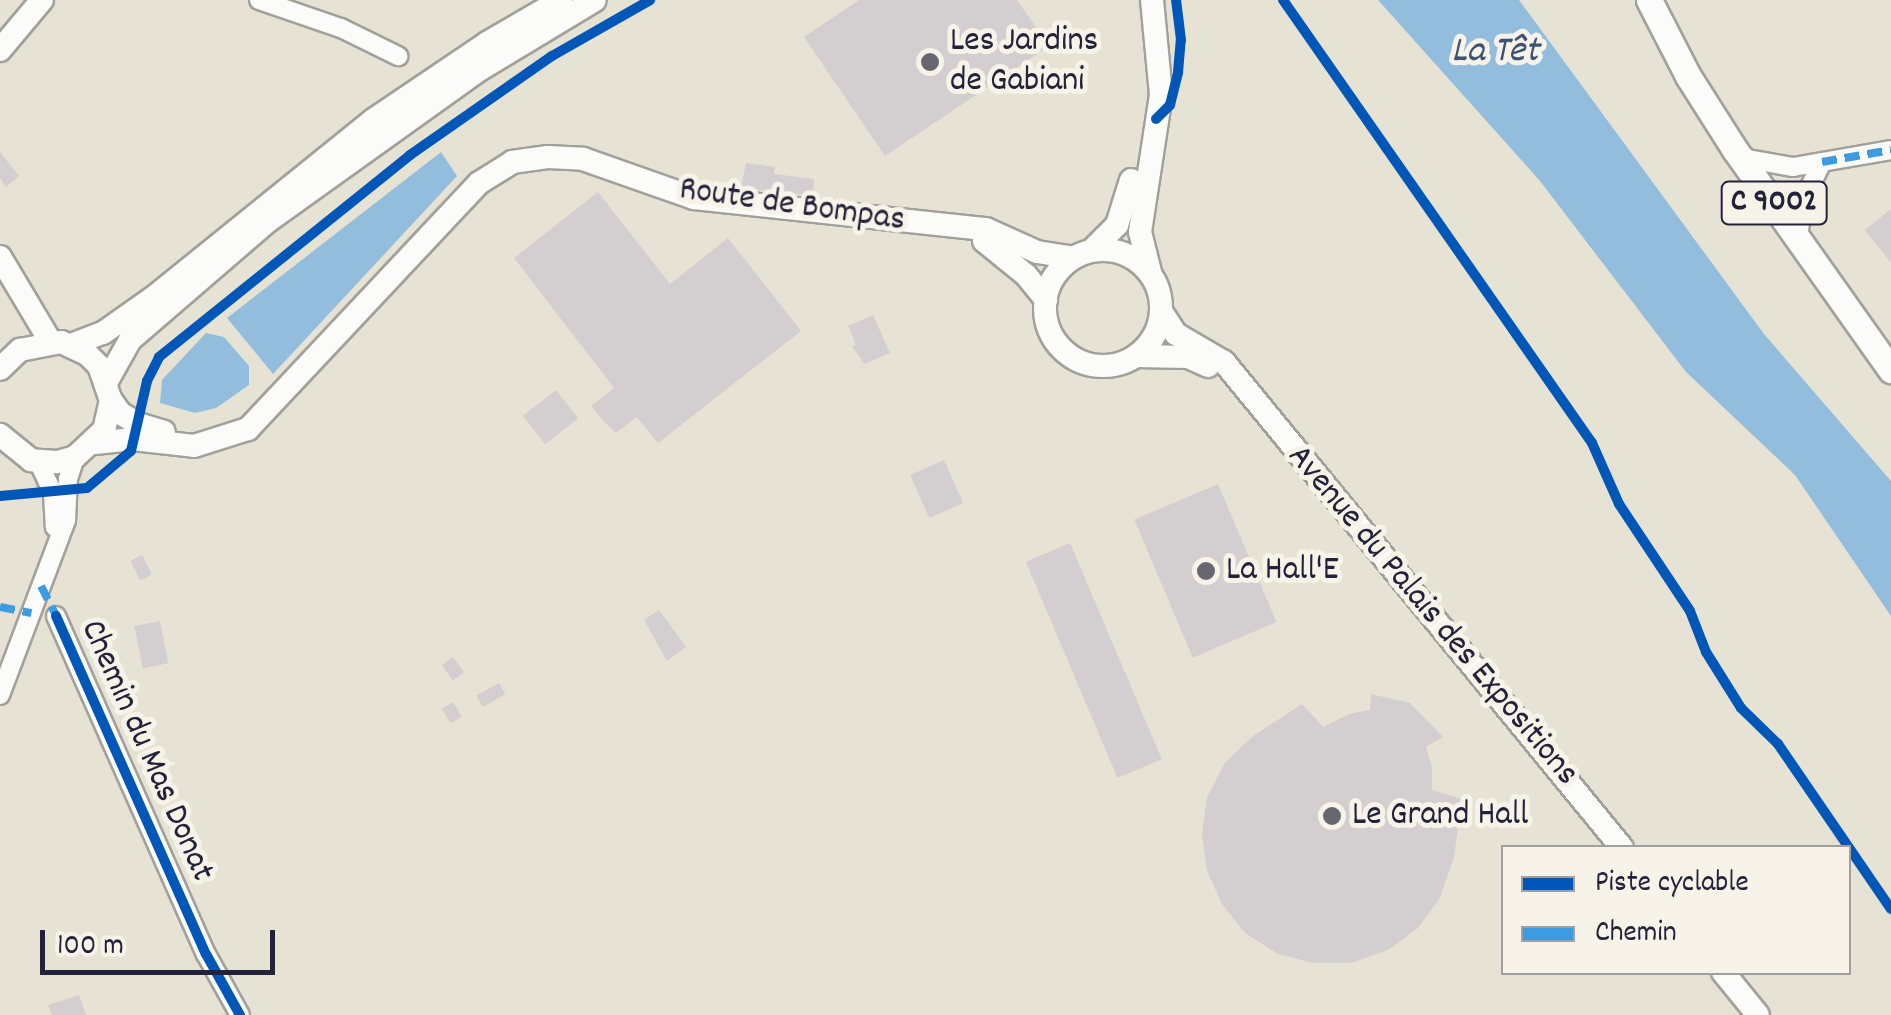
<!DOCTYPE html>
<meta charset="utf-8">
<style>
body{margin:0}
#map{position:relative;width:1891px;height:1015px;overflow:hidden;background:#e7e3d4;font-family:Dekko,sans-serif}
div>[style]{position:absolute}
.water>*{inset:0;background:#93bddd}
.building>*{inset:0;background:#d3ced0;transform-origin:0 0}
.roads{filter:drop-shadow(2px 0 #a2a09b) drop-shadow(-2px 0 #a2a09b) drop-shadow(0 2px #a2a09b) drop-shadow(0 -2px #a2a09b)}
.minor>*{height:18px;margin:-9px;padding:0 9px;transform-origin:9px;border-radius:9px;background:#fbfbf9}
.secondary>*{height:22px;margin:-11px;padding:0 11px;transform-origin:11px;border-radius:11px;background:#fbfbf9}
.secondary>.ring{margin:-11px;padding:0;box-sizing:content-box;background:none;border:22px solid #fbfbf9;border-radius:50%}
.primary>*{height:25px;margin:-12.5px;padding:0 12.5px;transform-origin:12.5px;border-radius:12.5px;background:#fbfbf9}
.quiet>*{height:8px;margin-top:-4px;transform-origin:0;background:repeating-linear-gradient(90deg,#3c9ce2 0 15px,transparent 0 23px)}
.cycleway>*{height:10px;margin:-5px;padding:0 5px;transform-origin:5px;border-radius:5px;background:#0057b8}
.dots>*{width:28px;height:28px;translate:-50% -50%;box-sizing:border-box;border:5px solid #f7f3e8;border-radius:50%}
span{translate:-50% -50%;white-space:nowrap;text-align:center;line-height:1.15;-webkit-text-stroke:10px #f7f3e8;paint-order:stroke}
.shield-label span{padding:2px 8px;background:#f7f3e8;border:2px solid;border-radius:8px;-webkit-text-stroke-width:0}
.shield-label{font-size:32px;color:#22223b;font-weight:700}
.poi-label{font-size:35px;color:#22223b}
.left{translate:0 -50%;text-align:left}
.street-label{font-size:35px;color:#22223b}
.water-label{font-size:38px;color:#3d5375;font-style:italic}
.legend{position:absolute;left:1501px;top:845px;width:350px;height:130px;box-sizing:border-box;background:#f7f3e8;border:2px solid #a29fa3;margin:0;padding:12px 18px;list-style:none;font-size:30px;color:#22223b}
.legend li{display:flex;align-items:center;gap:20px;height:50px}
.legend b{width:50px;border:2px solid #a29fa3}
.scale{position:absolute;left:40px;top:930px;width:235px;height:45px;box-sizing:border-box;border:5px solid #22223b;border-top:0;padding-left:12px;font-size:30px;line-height:35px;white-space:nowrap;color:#22223b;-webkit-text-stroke:8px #f7f3e8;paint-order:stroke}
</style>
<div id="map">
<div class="water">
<i style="clip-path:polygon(1378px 0,1519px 0,1764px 334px,1891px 481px,1891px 616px,1795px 475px,1686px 372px,1540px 181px)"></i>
<i style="clip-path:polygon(441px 152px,457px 176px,273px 374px,227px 318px)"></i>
<i style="clip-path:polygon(206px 333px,224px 337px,249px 366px,249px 385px,216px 408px,195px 413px,160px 403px,162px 380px)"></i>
</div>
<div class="building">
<i style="clip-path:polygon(859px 0,1017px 0,1049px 46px,885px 156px,804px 37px)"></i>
<i style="clip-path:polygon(0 152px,19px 176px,6px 187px,0 178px)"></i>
<i style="clip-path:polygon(746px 163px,775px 167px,774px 174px,814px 179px,813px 196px,741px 188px)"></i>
<i style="clip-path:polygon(598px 192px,670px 284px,728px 238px,801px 331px,658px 443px,637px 417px,616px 433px,602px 420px,591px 406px,614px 388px,514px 258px)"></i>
<i style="clip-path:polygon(1891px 209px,1891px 263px,1865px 230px)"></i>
<i style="clip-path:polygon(873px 315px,890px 353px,864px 364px,852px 346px,856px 345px,848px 326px)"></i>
<i style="left:556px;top:390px;width:36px;height:42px;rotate:52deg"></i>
<i style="left:944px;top:460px;width:47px;height:37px;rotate:66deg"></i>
<i style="left:1218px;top:484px;width:150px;height:91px;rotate:67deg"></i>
<i style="left:1070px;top:543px;width:235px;height:48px;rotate:67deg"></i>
<i style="left:142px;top:555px;width:22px;height:13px;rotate:63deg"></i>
<i style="clip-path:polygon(659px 610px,686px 647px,667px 661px,644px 620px)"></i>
<i style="left:160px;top:621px;width:43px;height:26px;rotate:79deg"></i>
<i style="left:453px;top:657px;width:19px;height:14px;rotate:54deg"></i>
<i style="left:499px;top:683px;width:13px;height:26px;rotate:61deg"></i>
<i style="clip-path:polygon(1371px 694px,1410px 703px,1443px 737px,1426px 747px,1432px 767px,1432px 790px,1462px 799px,1454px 857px,1440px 898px,1418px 928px,1388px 950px,1351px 963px,1313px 963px,1278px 954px,1245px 933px,1222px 904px,1207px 871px,1202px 834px,1207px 797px,1225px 763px,1253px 736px,1302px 704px,1323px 727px,1349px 714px,1370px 710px)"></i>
<i style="left:453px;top:702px;width:17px;height:13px;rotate:59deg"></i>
<i style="clip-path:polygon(79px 995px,86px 1015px,52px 1015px,48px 1005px)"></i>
</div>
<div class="roads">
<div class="minor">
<i style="left:259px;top:0;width:87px;rotate:18.9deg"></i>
<i style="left:341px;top:28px;width:64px;rotate:26.2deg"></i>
<i style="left:1741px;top:154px;width:9px;rotate:36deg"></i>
<i style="left:1748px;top:159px;width:46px;rotate:10.1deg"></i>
<i style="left:1793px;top:167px;width:99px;rotate:-9.8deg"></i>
<i style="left:1798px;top:237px;width:36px;rotate:-82deg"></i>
<i style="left:1803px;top:201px;width:43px;rotate:-64deg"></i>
<i style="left:38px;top:461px;width:35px;rotate:65deg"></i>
<i style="left:53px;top:493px;width:34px;rotate:87deg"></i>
<i style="left:56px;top:616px;width:370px;rotate:66.1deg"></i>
<i style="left:206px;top:954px;width:70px;rotate:60.9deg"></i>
<i style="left:0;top:695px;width:187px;rotate:-69.3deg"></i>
<i style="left:66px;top:520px;width:41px;rotate:-87.2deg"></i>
<i style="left:68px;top:479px;width:23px;rotate:-72deg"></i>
</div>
<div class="secondary">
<i style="left:0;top:50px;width:65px;rotate:-50deg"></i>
<i style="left:984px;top:241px;width:54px;rotate:39deg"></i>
<i style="left:1026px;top:275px;width:32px;rotate:51deg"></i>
<i class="ring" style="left:1045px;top:250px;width:94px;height:94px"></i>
<i style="left:1091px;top:251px;width:37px;rotate:-45deg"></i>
<i style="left:1117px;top:225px;width:47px;rotate:-72.7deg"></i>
<i style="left:0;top:257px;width:98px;rotate:59.2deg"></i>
<i style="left:1150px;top:272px;width:41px;rotate:-104deg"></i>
<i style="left:1140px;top:232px;width:139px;rotate:-81.3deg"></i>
<i style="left:1161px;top:95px;width:95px;rotate:-95.4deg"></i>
<i style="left:1161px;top:311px;width:27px;rotate:57deg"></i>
<i style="left:1176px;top:334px;width:56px;rotate:30.3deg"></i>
<i style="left:1224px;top:362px;width:628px;rotate:50.68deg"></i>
<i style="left:71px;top:345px;width:34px;rotate:-21deg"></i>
<i style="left:103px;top:333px;width:62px;rotate:-35.2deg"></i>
<i style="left:154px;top:297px;width:282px;rotate:-38.9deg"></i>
<i style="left:373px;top:120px;width:138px;rotate:-34deg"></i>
<i style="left:487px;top:43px;width:86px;rotate:-30.2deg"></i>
<i style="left:1136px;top:356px;width:52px;rotate:1.1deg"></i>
<i style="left:1188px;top:357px;width:22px;rotate:24deg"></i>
<i style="left:0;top:369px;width:28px;rotate:-44deg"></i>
<i style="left:20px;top:350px;width:42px;rotate:-11deg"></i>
<i style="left:61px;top:342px;width:29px;rotate:25deg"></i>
<i style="left:87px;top:354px;width:17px;rotate:45deg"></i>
<i style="left:99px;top:366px;width:36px;rotate:71deg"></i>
<i style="left:111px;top:400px;width:31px;rotate:103deg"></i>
<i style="left:104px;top:430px;width:40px;rotate:137deg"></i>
<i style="left:75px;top:457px;width:19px;rotate:164deg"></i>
<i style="left:57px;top:462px;width:26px;rotate:-176deg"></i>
<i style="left:31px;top:460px;width:40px;rotate:-141deg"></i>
<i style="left:107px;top:381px;width:47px;rotate:-60.7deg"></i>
<i style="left:130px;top:340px;width:182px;rotate:-40.8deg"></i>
<i style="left:268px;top:221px;width:259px;rotate:-35.6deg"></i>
<i style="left:479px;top:70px;width:135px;rotate:-31.1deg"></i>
<i style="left:111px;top:400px;width:16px;rotate:55deg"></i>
<i style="left:120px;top:413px;width:21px;rotate:31deg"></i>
<i style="left:138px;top:424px;width:27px;rotate:17deg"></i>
<i style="left:95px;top:443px;width:38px;rotate:-6deg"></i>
<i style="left:133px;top:439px;width:61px;rotate:6.5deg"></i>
<i style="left:194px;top:446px;width:57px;rotate:-17.5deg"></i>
<i style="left:248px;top:429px;width:337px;rotate:-46.8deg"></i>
<i style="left:479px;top:183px;width:39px;rotate:-32deg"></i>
<i style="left:512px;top:162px;width:36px;rotate:-8deg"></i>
<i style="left:548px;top:157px;width:35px;rotate:3deg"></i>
<i style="left:583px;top:159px;width:118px;rotate:19.4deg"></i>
<i style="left:694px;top:198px;width:294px;rotate:6.1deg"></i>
<i style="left:986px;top:229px;width:56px;rotate:24.3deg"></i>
<i style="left:1037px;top:252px;width:36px;rotate:9deg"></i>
<i style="left:1723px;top:972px;width:55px;rotate:50.9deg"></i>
</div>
<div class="primary">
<i style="left:1649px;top:0;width:85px;rotate:62.8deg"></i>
<i style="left:1688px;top:76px;width:88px;rotate:57.6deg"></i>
<i style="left:1735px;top:150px;width:270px;rotate:54.7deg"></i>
</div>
</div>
<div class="quiet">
<i style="left:1822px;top:162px;width:70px;rotate:-9.9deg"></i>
<i style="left:41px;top:586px;width:34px;rotate:63deg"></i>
<i style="left:0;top:607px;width:32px;rotate:11deg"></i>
</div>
<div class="cycleway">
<i style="left:1283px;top:0;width:540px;rotate:55.1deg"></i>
<i style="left:1592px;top:443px;width:67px;rotate:66.1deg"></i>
<i style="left:1619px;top:504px;width:128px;rotate:56.4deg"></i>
<i style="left:1690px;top:611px;width:44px;rotate:68.7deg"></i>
<i style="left:1706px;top:652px;width:66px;rotate:58deg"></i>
<i style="left:1741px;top:708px;width:52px;rotate:44.2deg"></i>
<i style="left:1778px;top:744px;width:200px;rotate:55.6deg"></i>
<i style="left:1156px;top:119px;width:20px;rotate:-45deg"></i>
<i style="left:1170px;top:105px;width:34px;rotate:-76deg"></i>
<i style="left:1178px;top:72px;width:32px;rotate:-85deg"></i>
<i style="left:1181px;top:40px;width:40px;rotate:-97.1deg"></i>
<i style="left:0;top:496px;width:87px;rotate:-5.3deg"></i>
<i style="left:87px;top:488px;width:57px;rotate:-40.1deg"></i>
<i style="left:131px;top:451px;width:72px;rotate:-77.1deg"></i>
<i style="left:147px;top:381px;width:27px;rotate:-63deg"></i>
<i style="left:159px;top:357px;width:322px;rotate:-38.8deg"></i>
<i style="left:410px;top:155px;width:173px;rotate:-34.9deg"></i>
<i style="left:552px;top:56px;width:113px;rotate:-29.7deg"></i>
<i style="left:56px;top:616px;width:370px;rotate:66.1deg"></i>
<i style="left:206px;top:954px;width:70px;rotate:60.9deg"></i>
</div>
<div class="dots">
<i style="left:930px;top:62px;background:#676671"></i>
<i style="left:1206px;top:571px;background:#676671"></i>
<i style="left:1332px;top:816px;background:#676671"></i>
</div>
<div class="shield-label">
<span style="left:1774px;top:203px">C 9002</span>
</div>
<div class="poi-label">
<span class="left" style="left:950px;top:62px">Les Jardins<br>de Gabiani</span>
<span class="left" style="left:1226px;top:571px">La Hall'E</span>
<span class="left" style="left:1352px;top:816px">Le Grand Hall</span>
</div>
<div class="street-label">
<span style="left:792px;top:206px;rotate:8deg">Route de Bompas</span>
<span style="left:1432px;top:616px;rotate:50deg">Avenue du Palais des Expositions</span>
<span style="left:146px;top:751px;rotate:66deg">Chemin du Mas Donat</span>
</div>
<div class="water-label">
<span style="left:1495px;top:53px">La Têt</span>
</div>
<ul class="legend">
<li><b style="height:12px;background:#0057b8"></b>Piste cyclable</li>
<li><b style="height:12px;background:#3c9ce2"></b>Chemin</li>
</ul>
<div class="scale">100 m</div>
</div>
